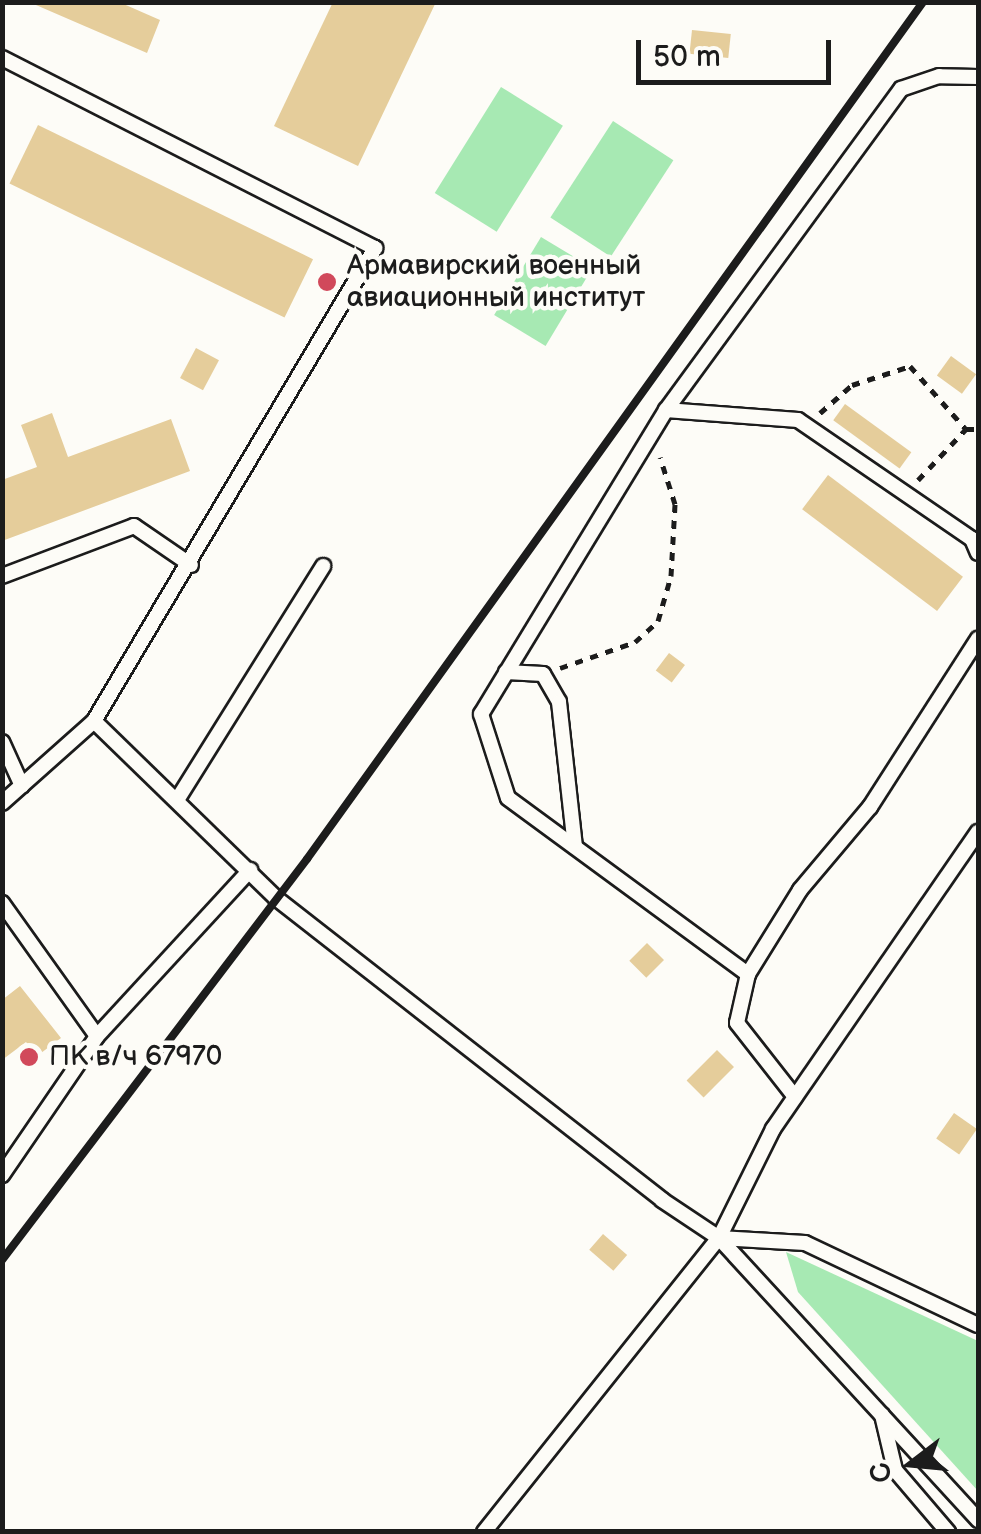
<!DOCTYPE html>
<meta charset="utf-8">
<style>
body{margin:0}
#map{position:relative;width:981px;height:1534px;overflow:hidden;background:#fdfcf7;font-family:"Balsamiq Sans",sans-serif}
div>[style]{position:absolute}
.green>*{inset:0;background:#a7e9b3;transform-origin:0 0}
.building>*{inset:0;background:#e5cd9b;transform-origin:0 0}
.path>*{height:5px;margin-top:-2.5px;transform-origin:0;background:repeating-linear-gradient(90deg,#1c1c1c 0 8px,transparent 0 16px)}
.roads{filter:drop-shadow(2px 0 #1c1c1c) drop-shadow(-2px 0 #1c1c1c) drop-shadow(0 2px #1c1c1c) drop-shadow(0 -2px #1c1c1c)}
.lane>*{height:14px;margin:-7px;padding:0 7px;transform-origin:7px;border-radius:7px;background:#fdfcf7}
.rail>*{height:8px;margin:-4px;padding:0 4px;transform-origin:4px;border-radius:4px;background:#1c1c1c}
.dots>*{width:28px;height:28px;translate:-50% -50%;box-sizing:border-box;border:5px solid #fdfcf7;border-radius:50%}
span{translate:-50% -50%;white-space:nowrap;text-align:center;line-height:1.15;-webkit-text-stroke:9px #fdfcf7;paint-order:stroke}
.poi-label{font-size:28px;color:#1c1c1c}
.left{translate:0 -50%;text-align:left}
.frame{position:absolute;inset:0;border:5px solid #1c1c1c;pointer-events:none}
.north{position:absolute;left:861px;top:1414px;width:100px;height:100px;-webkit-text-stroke:8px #fdfcf7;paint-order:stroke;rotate:254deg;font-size:28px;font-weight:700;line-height:40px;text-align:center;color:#1c1c1c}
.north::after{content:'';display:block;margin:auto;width:35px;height:45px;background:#1c1c1c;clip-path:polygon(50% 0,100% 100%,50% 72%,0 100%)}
.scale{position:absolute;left:636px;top:40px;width:195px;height:45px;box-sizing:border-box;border:5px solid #1c1c1c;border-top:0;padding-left:12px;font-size:30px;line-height:35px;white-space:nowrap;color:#1c1c1c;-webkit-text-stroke:8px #fdfcf7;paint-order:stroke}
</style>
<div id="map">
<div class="green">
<i style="left:501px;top:87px;width:73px;height:125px;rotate:32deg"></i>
<i style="left:613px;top:121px;width:72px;height:115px;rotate:33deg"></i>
<i style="left:541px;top:237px;width:60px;height:91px;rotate:31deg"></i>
<i style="clip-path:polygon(786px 1252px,978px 1341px,978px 1491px,798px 1292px)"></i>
</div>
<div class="building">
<i style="clip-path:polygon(29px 2px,119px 2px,160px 20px,147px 53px)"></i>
<i style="clip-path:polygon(333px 2px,436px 2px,358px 166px,274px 126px)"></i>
<i style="left:692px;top:30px;width:39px;height:24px;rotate:6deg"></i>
<i style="left:38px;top:125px;width:306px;height:65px;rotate:26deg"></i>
<i style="left:196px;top:348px;width:26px;height:34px;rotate:28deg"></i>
<i style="left:951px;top:356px;width:31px;height:24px;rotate:36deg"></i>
<i style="left:845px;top:404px;width:82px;height:20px;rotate:36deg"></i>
<i style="clip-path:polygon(52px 413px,68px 457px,171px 419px,190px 471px,2px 541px,2px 480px,37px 467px,21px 425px)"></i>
<i style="left:828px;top:475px;width:169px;height:43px;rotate:37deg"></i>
<i style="left:669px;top:653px;width:20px;height:22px;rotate:37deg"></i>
<i style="left:647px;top:943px;width:24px;height:25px;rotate:45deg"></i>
<i style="clip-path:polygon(20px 986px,61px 1038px,37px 1056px,26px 1042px,2px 1060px,2px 1000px)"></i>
<i style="left:717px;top:1050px;width:24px;height:43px;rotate:45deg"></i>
<i style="left:954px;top:1113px;width:28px;height:31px;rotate:35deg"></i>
<i style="left:603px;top:1234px;width:32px;height:21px;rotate:41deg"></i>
</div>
<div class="path">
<i style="left:820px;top:413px;width:43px;rotate:-41.2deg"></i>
<i style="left:852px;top:385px;width:61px;rotate:-18.1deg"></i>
<i style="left:910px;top:366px;width:84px;rotate:48.4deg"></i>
<i style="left:918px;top:480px;width:70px;rotate:-46.7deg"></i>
<i style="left:966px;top:429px;width:12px"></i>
<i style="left:560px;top:668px;width:79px;rotate:-19.1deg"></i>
<i style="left:635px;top:642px;width:31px;rotate:-42deg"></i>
<i style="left:658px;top:621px;width:47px;rotate:-73.9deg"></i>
<i style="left:671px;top:576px;width:72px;rotate:-86.8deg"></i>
<i style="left:675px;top:504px;width:49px;rotate:-107.7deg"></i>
</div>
<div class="roads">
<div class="lane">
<i style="left:2px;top:58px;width:419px;rotate:27deg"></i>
<i style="left:375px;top:248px;width:550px;rotate:120.71deg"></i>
<i style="left:94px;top:721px;width:254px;rotate:44.2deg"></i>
<i style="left:276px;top:898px;width:490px;rotate:38deg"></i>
<i style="left:662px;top:1200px;width:69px;rotate:33.7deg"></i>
<i style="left:719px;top:1238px;width:383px;rotate:47.4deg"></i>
<i style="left:978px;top:77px;width:39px;rotate:-179deg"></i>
<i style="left:939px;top:76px;width:40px;rotate:161.1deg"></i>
<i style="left:901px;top:89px;width:398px;rotate:126.2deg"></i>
<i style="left:666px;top:410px;width:356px;rotate:121.3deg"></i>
<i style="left:481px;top:714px;width:88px;rotate:72.2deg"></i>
<i style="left:508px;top:798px;width:298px;rotate:36.3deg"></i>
<i style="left:748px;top:974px;width:99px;rotate:-58.2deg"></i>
<i style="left:800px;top:890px;width:109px;rotate:-49.9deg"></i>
<i style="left:870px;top:807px;width:200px;rotate:-57.3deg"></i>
<i style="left:666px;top:410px;width:132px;rotate:4.3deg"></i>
<i style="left:798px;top:420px;width:211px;rotate:34.4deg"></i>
<i style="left:972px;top:539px;width:15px;rotate:67deg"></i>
<i style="left:2px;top:576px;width:141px;rotate:-20.7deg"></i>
<i style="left:134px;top:526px;width:69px;rotate:34.4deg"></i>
<i style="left:506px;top:672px;width:37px;rotate:3deg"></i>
<i style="left:543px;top:674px;width:32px;rotate:60deg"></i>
<i style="left:559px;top:702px;width:145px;rotate:83.7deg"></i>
<i style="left:2px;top:742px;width:48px;rotate:65.6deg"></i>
<i style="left:177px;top:800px;width:276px;rotate:-58deg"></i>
<i style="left:2px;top:803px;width:123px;rotate:-41.7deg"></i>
<i style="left:2px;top:903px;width:163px;rotate:54.5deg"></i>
<i style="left:748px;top:974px;width:50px;rotate:102.7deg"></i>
<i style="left:737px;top:1023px;width:94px;rotate:51.9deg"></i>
<i style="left:2px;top:1175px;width:168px;rotate:-55.6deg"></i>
<i style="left:97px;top:1036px;width:226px;rotate:-47.3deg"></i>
<i style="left:719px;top:1238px;width:86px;rotate:3.3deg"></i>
<i style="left:805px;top:1243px;width:191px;rotate:25.4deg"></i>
<i style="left:882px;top:1415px;width:57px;rotate:76.7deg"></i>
<i style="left:895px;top:1470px;width:82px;rotate:49.5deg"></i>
<i style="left:484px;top:1532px;width:376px;rotate:-51.4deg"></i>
<i style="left:719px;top:1238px;width:122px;rotate:-63.6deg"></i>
<i style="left:773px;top:1129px;width:361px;rotate:-55.4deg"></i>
</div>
</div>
<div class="rail">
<i style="left:2px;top:1260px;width:504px;rotate:-52.74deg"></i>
<i style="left:307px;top:859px;width:1055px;rotate:-54.29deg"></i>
</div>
<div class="dots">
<i style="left:327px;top:282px;background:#d1495b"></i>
<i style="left:29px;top:1057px;background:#d1495b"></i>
</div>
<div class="poi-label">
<span class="left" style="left:347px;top:282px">Армавирский военный<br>авиационный институт</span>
<span class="left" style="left:49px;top:1057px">ПК в/ч 67970</span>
</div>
<div class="frame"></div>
<div class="north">С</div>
<div class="scale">50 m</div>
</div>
